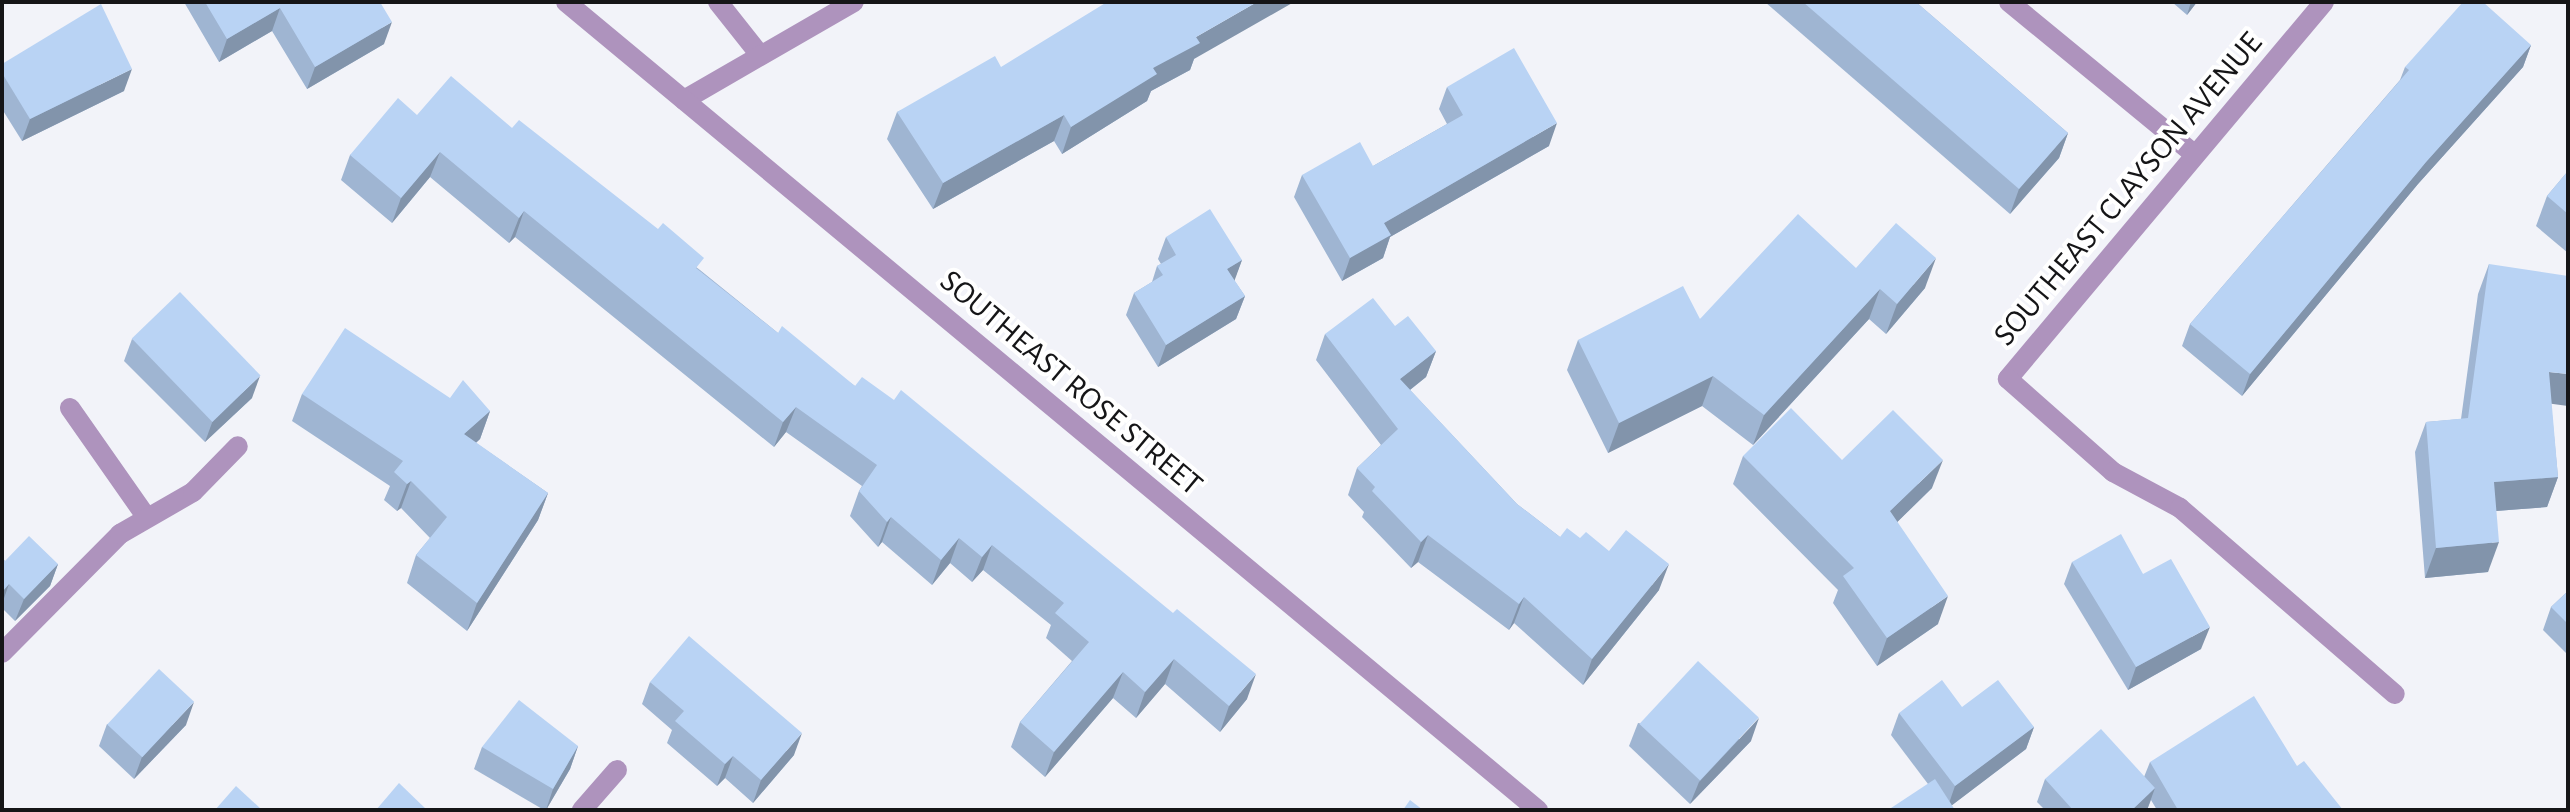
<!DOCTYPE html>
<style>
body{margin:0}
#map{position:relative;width:2570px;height:812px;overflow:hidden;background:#f2f3f9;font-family:"Alegreya Sans",sans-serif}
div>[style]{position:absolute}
.lane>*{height:20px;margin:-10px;padding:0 10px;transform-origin:10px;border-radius:10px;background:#ae93bd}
.street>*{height:20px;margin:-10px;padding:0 10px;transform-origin:10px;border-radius:10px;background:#ae93bd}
.wall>*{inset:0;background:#9fb5d2}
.shaded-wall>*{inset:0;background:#8294ab}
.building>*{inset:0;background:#b9d3f4;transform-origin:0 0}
span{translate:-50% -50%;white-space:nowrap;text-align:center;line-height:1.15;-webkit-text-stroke:8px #fff;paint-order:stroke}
.street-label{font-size:32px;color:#151517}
.frame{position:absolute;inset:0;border:4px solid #151517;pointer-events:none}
</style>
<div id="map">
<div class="lane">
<i style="left:718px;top:2px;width:68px;rotate:51.6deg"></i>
<i style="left:684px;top:100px;width:196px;rotate:-30deg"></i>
<i style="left:70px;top:408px;width:134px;rotate:55deg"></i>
<i style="left:2px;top:653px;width:168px;rotate:-45.2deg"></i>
<i style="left:120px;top:534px;width:84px;rotate:-29.9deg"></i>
<i style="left:193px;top:492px;width:64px;rotate:-45.6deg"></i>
<i style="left:582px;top:810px;width:53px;rotate:-48.8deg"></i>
</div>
<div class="street">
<i style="left:566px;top:2px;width:1264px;rotate:39.74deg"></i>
<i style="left:2009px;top:2px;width:241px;rotate:39.4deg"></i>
<i style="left:2324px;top:2px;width:492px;rotate:130deg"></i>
<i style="left:2008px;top:379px;width:140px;rotate:41.5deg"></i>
<i style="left:2113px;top:472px;width:76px;rotate:28.2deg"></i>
<i style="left:2180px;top:508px;width:284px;rotate:40.9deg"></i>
</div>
<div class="wall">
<i style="clip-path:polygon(184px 2px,380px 2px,384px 44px,307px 89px,272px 31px,219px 62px)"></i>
<i style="clip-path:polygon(1765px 2px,1916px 2px,2068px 133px,2059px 158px,2010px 214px)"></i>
<i style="clip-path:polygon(2172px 2px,2197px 2px,2187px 15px)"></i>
<i style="clip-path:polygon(2531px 45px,2523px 67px,2418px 184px,2242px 396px,2182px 346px,2190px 324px,2400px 80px,2405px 67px)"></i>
<i style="clip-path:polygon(1194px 59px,1190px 70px,1151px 91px,1147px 101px,1062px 154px,1054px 141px,933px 209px,887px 139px,897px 112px,1001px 67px)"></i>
<i style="clip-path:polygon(2px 64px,124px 91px,22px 141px,2px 109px)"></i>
<i style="clip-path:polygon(1447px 87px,1549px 146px,1390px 237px,1383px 258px,1342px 281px,1294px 197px,1302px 175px,1373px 166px,1447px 124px,1439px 109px)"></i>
<i style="clip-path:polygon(417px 115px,512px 128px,700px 270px,778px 333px,855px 386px,1247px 699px,1220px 732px,1165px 684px,1136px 718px,1113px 698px,1045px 777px,1011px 747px,1020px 722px,1072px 661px,1046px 638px,1051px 625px,983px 570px,972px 582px,950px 563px,932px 585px,882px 542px,878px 547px,850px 516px,859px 491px,862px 486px,786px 432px,774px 447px,515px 237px,509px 243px,430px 177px,392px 223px,341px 180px,350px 155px)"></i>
<i style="clip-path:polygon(2568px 171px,2568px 253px,2536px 226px,2547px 196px)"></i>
<i style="clip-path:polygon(1166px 237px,1242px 260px,1234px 280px,1245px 296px,1236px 319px,1158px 367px,1126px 315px,1134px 293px,1152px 282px,1157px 266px,1161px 264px,1158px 259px)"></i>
<i style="clip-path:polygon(2489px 264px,2551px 404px,2558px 477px,2547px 507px,2496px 511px,2488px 572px,2425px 578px,2415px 452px,2426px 422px,2461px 419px,2478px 294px)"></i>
<i style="clip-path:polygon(1856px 268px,1925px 288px,1886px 334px,1869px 319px,1753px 445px,1702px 406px,1608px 453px,1567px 370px,1578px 340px,1700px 319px)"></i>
<i style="clip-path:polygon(1325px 334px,1436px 351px,1426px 377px,1410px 390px,1517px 504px,1560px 537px,1580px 538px,1659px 590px,1583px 685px,1514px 623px,1509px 630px,1418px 562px,1411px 568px,1362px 517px,1364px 512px,1348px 495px,1357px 468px,1381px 445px,1316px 360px)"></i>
<i style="clip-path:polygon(132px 339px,252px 398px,205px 442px,124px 361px)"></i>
<i style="clip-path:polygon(302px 394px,450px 398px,490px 411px,480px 439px,476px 443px,548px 493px,538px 520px,467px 631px,407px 583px,416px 555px,430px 538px,401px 508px,397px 511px,384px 500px,390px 486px,292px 421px)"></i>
<i style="clip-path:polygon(1743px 456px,1842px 460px,1932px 488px,1897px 522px,1938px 624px,1877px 666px,1833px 603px,1838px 590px,1733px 484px)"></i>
<i style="clip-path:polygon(2px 558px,5px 561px,58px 564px,50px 586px,15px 621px,2px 608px)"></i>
<i style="clip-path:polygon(2072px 562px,2143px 574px,2201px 649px,2128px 690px,2064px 584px)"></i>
<i style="clip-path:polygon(2568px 591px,2568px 655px,2543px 630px,2551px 607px)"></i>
<i style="clip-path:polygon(650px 682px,794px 755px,753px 803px,725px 778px,717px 786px,667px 743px,672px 730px,642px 704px)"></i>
<i style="clip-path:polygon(1962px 707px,2034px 727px,2026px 749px,1952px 805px,1928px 784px,1891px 735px,1899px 713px)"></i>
<i style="clip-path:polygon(1638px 723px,1751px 741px,1690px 804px,1629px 746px)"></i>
<i style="clip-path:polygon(107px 724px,186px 725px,134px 779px,99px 746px)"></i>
<i style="clip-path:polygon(578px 746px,570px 769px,546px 810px,544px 810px,474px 769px,482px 747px)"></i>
<i style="clip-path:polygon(2150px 762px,2297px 766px,2343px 810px,2157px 810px,2151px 800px,2147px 810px,2045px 810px,2037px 802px,2045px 779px,2144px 777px)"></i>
</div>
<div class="shaded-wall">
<i style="clip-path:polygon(1257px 2px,1294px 2px,1194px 59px,1190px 70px,1151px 91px,1147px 101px,1062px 154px,1071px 127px,1196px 37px)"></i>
<i style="clip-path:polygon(2191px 2px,2197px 2px,2187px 15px)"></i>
<i style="clip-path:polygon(280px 8px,272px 31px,219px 62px,227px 39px)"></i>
<i style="clip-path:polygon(392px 22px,384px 44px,307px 89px,315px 67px)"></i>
<i style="clip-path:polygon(2531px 45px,2523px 67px,2418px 184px,2242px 396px,2250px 374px,2426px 162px)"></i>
<i style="clip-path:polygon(132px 69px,124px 91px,22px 141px,30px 119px)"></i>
<i style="clip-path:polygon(1064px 115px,1054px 141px,933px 209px,943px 183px)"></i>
<i style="clip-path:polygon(1557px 123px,1549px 146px,1390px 237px,1383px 258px,1342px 281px,1350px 258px,1384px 223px)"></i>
<i style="clip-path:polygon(2068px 133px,2059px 158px,2010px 214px,2019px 189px)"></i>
<i style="clip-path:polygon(440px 152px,430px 177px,392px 223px,401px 198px)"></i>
<i style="clip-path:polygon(524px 211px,515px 237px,509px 243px,519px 218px)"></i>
<i style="clip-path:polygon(1936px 258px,1925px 288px,1886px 334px,1897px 304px)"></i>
<i style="clip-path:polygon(1242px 260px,1234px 282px,1227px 269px)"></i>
<i style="clip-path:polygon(1880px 289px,1869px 319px,1753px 445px,1764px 415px)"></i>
<i style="clip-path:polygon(1245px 296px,1236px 319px,1158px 367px,1166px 345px)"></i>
<i style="clip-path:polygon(1436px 351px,1426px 377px,1391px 405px,1400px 379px)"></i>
<i style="clip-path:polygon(2549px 372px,2568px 374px,2568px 406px,2538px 402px)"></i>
<i style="clip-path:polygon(260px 376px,252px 398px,205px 442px,213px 420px)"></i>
<i style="clip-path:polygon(1713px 376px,1702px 406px,1608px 453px,1619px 423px)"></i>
<i style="clip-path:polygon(796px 407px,786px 432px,774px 447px,783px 422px)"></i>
<i style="clip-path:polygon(490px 411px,480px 439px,454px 462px,464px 434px)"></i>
<i style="clip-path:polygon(1943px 460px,1932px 488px,1880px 539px,1890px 511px)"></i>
<i style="clip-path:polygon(2558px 477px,2547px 507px,2483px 512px,2494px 482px)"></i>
<i style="clip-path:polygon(411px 481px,401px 508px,397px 511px,407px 484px)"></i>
<i style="clip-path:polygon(548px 493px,538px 520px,467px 631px,477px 603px)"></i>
<i style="clip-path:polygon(891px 517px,882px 542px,878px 547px,887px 522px)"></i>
<i style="clip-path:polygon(1428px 535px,1418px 562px,1411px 568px,1421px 542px)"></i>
<i style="clip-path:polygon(959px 538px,950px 563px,932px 585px,941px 560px)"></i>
<i style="clip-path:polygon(2499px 542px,2488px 572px,2425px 578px,2436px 548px)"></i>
<i style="clip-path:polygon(992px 545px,983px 570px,972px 582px,982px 557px)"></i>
<i style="clip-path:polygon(58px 564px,50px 586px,15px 621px,24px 599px)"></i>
<i style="clip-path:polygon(1669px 564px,1659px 590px,1583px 685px,1592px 659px)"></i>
<i style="clip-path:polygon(9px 584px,2px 604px,2px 592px)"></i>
<i style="clip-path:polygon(1948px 596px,1938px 624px,1877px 666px,1887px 638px)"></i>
<i style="clip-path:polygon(1524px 597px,1514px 623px,1509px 630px,1519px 604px)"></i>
<i style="clip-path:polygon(2210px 627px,2201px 649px,2128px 690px,2136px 667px)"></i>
<i style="clip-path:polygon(1174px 659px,1165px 684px,1136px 718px,1145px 692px)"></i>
<i style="clip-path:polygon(1123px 672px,1113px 698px,1045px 777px,1054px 752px)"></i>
<i style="clip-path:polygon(1256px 674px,1247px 699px,1220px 732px,1229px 706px)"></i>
<i style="clip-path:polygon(194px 702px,186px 725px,134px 779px,142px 757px)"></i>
<i style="clip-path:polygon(1759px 718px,1751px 741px,1690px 804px,1699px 782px)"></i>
<i style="clip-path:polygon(2034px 727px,2026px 749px,1947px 809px,1955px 786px)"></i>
<i style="clip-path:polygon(802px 733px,794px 755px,753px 803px,761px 780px)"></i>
<i style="clip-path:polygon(578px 746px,570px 769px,546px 810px,553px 789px)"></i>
<i style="clip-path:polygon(733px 756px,725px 778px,717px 786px,725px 764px)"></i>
<i style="clip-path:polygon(2155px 788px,2147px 810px,2132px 810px)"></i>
</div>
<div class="building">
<i style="clip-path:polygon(205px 2px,380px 2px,392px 22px,315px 67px,280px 8px,227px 39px)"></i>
<i style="clip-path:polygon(1107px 2px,1112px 2px,1113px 3px,1115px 2px,1257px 2px,1196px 37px,1200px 43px,1153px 68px,1157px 74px,1071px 127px,1064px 115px,943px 183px,897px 112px,995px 56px,1001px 67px)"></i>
<i style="clip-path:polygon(1803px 2px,1916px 2px,2068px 133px,2019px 189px)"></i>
<i style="clip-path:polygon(2463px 2px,2483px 2px,2531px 45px,2426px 162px,2250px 374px,2190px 324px,2409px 70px,2405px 67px)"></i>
<i style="clip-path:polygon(101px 4px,132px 69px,30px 119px,2px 73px,2px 64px)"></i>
<i style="clip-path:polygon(1514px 48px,1557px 123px,1384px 223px,1391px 235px,1350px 258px,1302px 175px,1360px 142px,1373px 166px,1463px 115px,1447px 87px)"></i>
<i style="clip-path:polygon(451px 76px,512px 128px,519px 120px,658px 229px,663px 223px,704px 258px,696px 268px,778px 333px,782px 326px,855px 386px,862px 377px,894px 400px,901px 390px,1173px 613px,1177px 609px,1256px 674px,1229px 706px,1174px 659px,1145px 692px,1123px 672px,1054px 752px,1020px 722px,1089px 642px,1055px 613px,1064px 603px,992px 545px,982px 557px,959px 538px,941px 560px,891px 517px,887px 522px,859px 491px,877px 465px,796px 407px,783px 422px,524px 211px,519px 218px,440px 152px,401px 198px,350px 155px,398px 98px,417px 115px)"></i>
<i style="clip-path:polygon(2568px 171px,2568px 214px,2547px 196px)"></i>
<i style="clip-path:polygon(1210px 209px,1242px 260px,1227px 269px,1245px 296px,1166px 345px,1134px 293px,1163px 275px,1157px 266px,1176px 255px,1166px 237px)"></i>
<i style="clip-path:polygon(1798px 214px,1856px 268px,1896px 223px,1936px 258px,1897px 304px,1880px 289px,1764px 415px,1713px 376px,1619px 423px,1578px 340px,1683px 286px,1700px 319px)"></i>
<i style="clip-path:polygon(2489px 264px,2568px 276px,2568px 374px,2549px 372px,2558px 477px,2494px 482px,2499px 542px,2436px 548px,2426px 422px,2468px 418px)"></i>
<i style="left:180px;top:292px;width:116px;height:67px;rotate:46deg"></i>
<i style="clip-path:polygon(1373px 298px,1395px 326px,1408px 316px,1436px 351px,1400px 379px,1517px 504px,1560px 537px,1567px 528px,1580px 538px,1586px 532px,1609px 551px,1626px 530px,1669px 564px,1592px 659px,1524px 597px,1519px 604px,1428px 535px,1421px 542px,1372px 491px,1375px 487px,1357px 468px,1398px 429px,1325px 334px)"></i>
<i style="clip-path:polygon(345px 328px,450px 398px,463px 380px,490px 411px,464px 434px,548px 493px,477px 603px,416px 555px,447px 517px,411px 481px,407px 484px,394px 472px,403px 461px,302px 394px)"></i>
<i style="clip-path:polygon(1791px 408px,1842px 460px,1893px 410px,1943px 460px,1890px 511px,1948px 596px,1887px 638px,1843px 576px,1854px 568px,1743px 456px)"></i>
<i style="clip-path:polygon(2121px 534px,2143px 574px,2171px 559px,2210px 627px,2136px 667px,2072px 562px)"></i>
<i style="clip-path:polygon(29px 536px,58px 564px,24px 599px,9px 584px,2px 592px,2px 558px,5px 561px)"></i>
<i style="clip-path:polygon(2568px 591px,2568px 624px,2551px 607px)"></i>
<i style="clip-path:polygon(689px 636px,802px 733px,761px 780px,733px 756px,725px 764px,675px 721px,684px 711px,650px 682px)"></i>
<i style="left:1698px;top:661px;width:83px;height:86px;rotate:43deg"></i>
<i style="left:159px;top:669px;width:48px;height:76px;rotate:43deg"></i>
<i style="clip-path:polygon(1942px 680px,1962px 707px,1998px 680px,2034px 727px,1955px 786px,1899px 713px)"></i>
<i style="clip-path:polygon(2254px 696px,2297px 766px,2304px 761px,2343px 810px,2178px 810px,2150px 762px)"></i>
<i style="clip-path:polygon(519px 700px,578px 746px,553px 789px,482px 747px)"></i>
<i style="clip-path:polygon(2101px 729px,2155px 788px,2132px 810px,2073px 810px,2045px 779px)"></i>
<i style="clip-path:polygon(1935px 779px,1955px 810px,1888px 810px)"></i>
<i style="clip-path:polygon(399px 783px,427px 810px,376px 810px)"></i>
<i style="clip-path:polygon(236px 786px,262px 810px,215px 810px)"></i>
<i style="clip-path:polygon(1410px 800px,1423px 810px,1403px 810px)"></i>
</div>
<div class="street-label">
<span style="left:2128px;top:189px;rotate:-50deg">SOUTHEAST CLAYSON AVENUE</span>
<span style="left:1071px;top:383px;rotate:40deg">SOUTHEAST ROSE STREET</span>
</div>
<div class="frame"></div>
</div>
